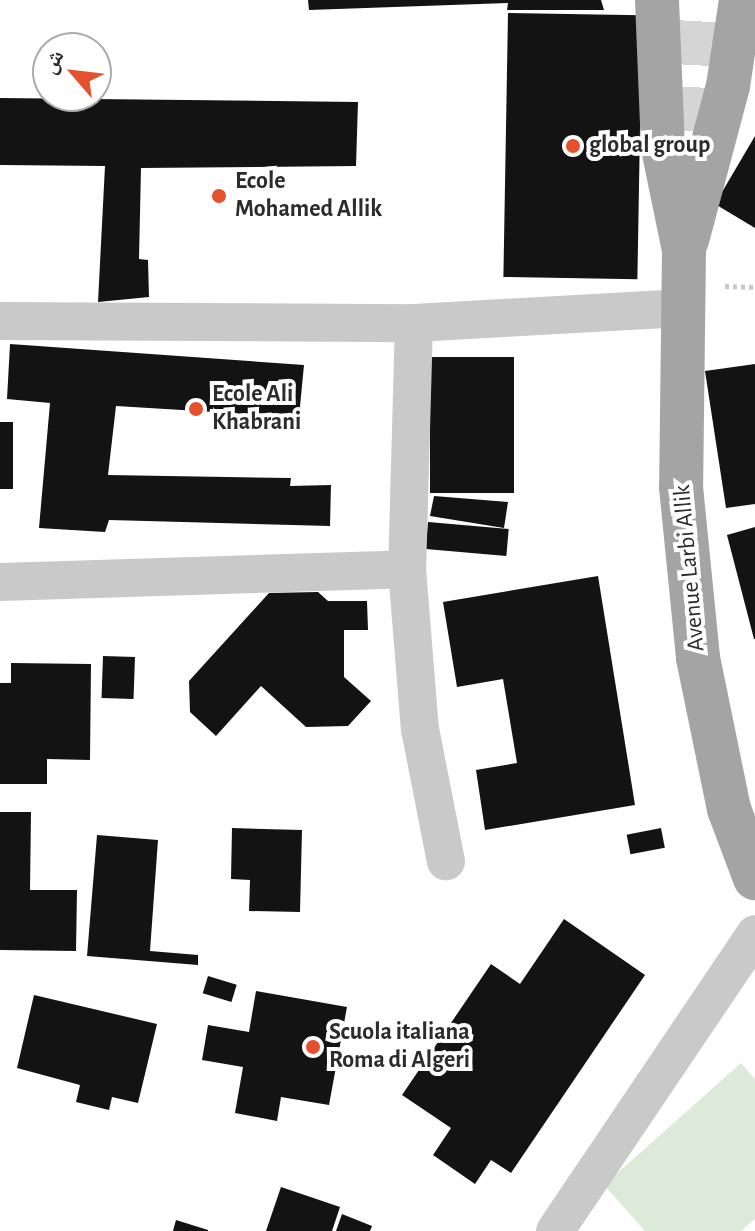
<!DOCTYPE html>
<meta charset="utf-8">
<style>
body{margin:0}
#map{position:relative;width:755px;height:1231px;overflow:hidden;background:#fff;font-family:"Alegreya Sans","Noto Naskh Arabic",sans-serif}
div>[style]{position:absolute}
.green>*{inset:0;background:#deead9}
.building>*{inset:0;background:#131313;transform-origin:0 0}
.primary-tunnel>*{height:44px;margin-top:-22px;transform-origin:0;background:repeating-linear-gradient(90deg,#d5d5d5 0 44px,transparent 0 66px)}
.path>*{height:5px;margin-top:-2.5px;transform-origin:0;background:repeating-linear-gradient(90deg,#c9c9c9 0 4px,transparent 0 8px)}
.street>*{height:38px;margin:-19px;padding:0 19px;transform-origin:19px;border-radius:19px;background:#c9c9c9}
.primary>*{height:44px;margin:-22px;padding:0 22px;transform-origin:22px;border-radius:22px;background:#a4a4a4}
.dots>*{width:22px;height:22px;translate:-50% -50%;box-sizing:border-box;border:4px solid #fff;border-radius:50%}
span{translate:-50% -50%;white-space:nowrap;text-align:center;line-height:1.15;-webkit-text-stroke:8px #fff;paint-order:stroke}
.poi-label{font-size:24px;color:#2c2c2c;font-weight:700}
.left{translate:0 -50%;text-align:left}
.street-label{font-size:24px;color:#2c2c2c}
.north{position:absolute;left:32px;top:32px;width:80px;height:80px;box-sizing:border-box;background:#fff;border:2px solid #ababab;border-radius:50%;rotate:298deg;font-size:22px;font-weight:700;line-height:32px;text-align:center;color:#2c2c2c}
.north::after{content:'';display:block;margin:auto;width:28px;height:36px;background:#e5502d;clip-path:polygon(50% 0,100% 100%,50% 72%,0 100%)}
</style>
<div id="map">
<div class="green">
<i style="clip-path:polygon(741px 1063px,755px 1079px,755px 1219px,741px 1231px,645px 1231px,604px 1185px)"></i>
</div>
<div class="building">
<i style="clip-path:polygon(308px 0,601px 0,604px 10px,507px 10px,508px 3px,309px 10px)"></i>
<i style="left:508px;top:13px;width:134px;height:264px;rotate:1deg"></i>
<i style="clip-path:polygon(0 98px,358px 102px,356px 166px,141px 168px,139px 259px,148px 260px,149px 297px,98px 302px,105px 166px,0 165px)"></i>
<i style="clip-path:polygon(755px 136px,755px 228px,715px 204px)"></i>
<i style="clip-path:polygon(10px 344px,304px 365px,299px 417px,116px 406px,108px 475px,291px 478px,290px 486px,331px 485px,330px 526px,109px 520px,105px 532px,39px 528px,50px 403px,7px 399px)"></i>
<i style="left:430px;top:357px;width:84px;height:136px"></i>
<i style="clip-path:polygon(755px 364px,755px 504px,726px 508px,705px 371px)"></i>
<i style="left:0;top:422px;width:13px;height:67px"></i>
<i style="clip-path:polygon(434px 496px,508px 502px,504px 528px,430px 516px)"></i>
<i style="left:428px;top:522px;width:81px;height:27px;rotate:5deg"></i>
<i style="clip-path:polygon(755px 527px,755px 639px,754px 639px,727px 535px)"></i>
<i style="clip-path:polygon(598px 576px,635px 805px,485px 830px,476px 770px,517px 763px,503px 679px,457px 687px,443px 602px)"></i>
<i style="clip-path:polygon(318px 592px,328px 601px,367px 601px,368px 630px,344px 630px,344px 677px,371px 701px,348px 726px,306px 727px,261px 686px,216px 736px,190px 712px,189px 681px,269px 593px)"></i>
<i style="left:103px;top:656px;width:32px;height:42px;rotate:2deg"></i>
<i style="clip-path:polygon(11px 663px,91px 664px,90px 760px,47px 759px,47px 784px,0 784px,0 683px,11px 683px)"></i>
<i style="clip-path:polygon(0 812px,31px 812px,30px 890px,77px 890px,76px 951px,0 950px)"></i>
<i style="clip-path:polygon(232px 828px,302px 830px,300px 912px,249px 911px,250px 880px,231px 879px)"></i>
<i style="left:661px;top:828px;width:20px;height:35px;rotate:79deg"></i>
<i style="clip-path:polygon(97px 835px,158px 840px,150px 951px,198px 955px,198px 965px,87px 956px)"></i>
<i style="clip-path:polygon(564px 919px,645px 975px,511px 1173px,491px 1160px,475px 1184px,433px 1155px,451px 1128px,402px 1095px,491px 964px,520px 984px)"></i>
<i style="left:208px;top:976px;width:30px;height:18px;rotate:17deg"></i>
<i style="clip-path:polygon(256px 991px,347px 1007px,329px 1105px,281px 1097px,277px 1121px,235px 1113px,243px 1067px,202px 1060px,208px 1025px,249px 1032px)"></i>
<i style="clip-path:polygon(34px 995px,157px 1024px,138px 1103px,112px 1097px,109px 1110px,76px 1102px,80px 1085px,17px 1068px)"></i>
<i style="clip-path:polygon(281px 1187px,340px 1207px,332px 1231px,266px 1231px)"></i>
<i style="clip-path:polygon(342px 1214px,372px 1226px,370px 1231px,336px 1231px)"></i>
<i style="clip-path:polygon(176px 1220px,208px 1230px,208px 1231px,173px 1231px)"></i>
</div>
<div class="primary-tunnel">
<i style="left:688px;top:197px;width:197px;rotate:-86.8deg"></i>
</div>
<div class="path">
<i style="left:725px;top:286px;width:30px;rotate:2deg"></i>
</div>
<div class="street">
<i style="left:0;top:321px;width:414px;rotate:0.3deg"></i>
<i style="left:414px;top:323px;width:270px;rotate:-3.2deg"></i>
<i style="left:414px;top:323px;width:246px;rotate:91.6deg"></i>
<i style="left:407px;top:569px;width:161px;rotate:85.4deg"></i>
<i style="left:420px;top:729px;width:135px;rotate:78.9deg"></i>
<i style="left:1px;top:582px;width:406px;rotate:-1.8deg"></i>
<i style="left:555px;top:1231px;width:358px;rotate:-56deg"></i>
</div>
<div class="primary">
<i style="left:657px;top:0;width:148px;rotate:87.7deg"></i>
<i style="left:663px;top:148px;width:104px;rotate:78.4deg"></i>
<i style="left:684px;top:250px;width:237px;rotate:90.7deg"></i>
<i style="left:681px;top:487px;width:172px;rotate:84.3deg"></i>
<i style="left:698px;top:658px;width:154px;rotate:78.4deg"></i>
<i style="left:729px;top:809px;width:74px;rotate:69.4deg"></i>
<i style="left:687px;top:240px;width:159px;rotate:-75.1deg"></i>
<i style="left:728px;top:86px;width:87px;rotate:-81.4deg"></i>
</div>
<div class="dots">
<i style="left:573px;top:146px;background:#e5502d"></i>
<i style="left:219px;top:196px;background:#e5502d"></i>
<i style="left:196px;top:409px;background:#e5502d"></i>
<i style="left:313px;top:1047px;background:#e5502d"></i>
</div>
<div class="poi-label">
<span class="left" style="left:589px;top:146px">global group</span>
<span class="left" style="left:235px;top:196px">Ecole<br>Mohamed Allik</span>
<span class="left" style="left:212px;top:409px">Ecole Ali<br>Khabrani</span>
<span class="left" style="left:329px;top:1047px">Scuola italiana<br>Roma di Algeri</span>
</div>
<div class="street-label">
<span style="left:690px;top:568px;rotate:-95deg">Avenue Larbi Allik</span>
</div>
<div class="north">ش</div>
</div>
